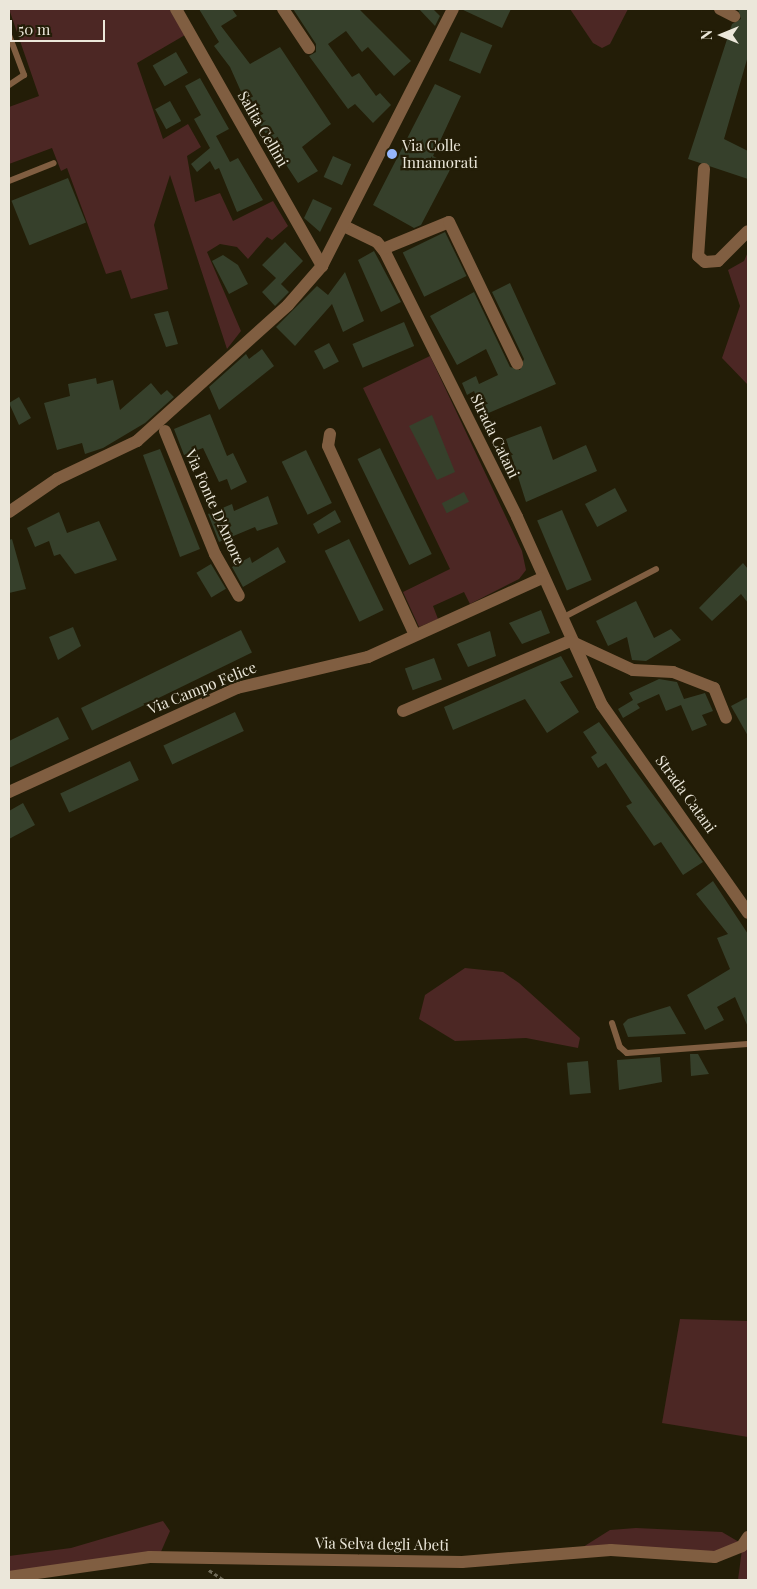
<!DOCTYPE html>
<style>
body{margin:0}
#map{position:relative;width:757px;height:1589px;overflow:hidden;background:#231d07;font-family:"Playfair Display",serif}
div>[style]{position:absolute}
.green>*{inset:0;background:#4c2724}
.building>*{inset:0;background:#36402b;transform-origin:0 0}
.path>*{height:2.5px;margin-top:-1.25px;transform-origin:0;background:repeating-linear-gradient(90deg,#6f6a57 0 4px,transparent 0 6.5px)}
.lane>*{height:6px;margin:-3px;padding:0 3px;transform-origin:3px;border-radius:3px;background:#805e41}
.street>*{height:12px;margin:-6px;padding:0 6px;transform-origin:6px;border-radius:6px;background:#805e41}
.dots>*{width:14px;height:14px;translate:-50% -50%;box-sizing:border-box;border:2px solid #231d07;border-radius:50%}
span{translate:-50% -50%;white-space:nowrap;text-align:center;line-height:1.15;-webkit-text-stroke:4.5px #231d07;paint-order:stroke}
.street-label{font-size:15px;color:#ebe7da}
.poi-label{font-size:15px;color:#ebe7da}
.left{translate:0 -50%;text-align:left}
.frame{position:absolute;inset:0;border:10px solid #ebe7da;pointer-events:none}
.north{position:absolute;left:697px;top:10px;width:50px;height:50px;-webkit-text-stroke:4px #231d07;paint-order:stroke;rotate:270deg;font-size:14px;font-weight:700;line-height:20px;text-align:center;color:#ebe7da}
.north::after{content:'';display:block;margin:auto;width:18px;height:22px;background:#ebe7da;clip-path:polygon(50% 0,100% 100%,50% 72%,0 100%)}
.scale{position:absolute;left:10px;top:20px;width:95px;height:22px;box-sizing:border-box;border:2px solid #ebe7da;border-top:0;padding-left:6px;font-size:15px;line-height:18px;white-space:nowrap;color:#ebe7da;-webkit-text-stroke:4px #231d07;paint-order:stroke}
</style>
<div id="map">
<div class="green">
<i style="clip-path:polygon(9px 9px,170px 9px,185px 35px,137px 63px,163px 139px,188px 124px,201px 147px,187px 156px,195px 202px,220px 193px,233px 221px,273px 201px,288px 226px,272px 240px,267px 237px,248px 259px,237px 247px,220px 244px,207px 252px,241px 331px,227px 349px,170px 175px,154px 225px,168px 289px,131px 299px,121px 270px,106px 274px,67px 168px,61px 171px,52px 148px,9px 164px,9px 107px,39px 96px)"></i>
<i style="clip-path:polygon(570px 9px,628px 9px,610px 44px,602px 48px,593px 43px)"></i>
<i style="clip-path:polygon(748px 252px,748px 385px,722px 358px,740px 306px,728px 270px,744px 261px)"></i>
<i style="clip-path:polygon(430px 356px,522px 551px,526px 570px,519px 579px,470px 604px,464px 592px,433px 606px,438px 619px,419px 627px,403px 592px,450px 569px,363px 388px)"></i>
<i style="clip-path:polygon(465px 968px,503px 972px,519px 983px,580px 1038px,578px 1048px,526px 1038px,455px 1041px,419px 1019px,425px 995px)"></i>
<i style="clip-path:polygon(680px 1319px,748px 1321px,748px 1437px,662px 1423px)"></i>
<i style="clip-path:polygon(163px 1521px,170px 1531px,160px 1554px,9px 1576px,9px 1556px,71px 1548px)"></i>
<i style="clip-path:polygon(636px 1528px,722px 1532px,739px 1542px,727px 1554px,583px 1547px,610px 1530px)"></i>
<i style="clip-path:polygon(748px 1544px,748px 1580px,738px 1580px,742px 1549px)"></i>
</div>
<div class="building">
<i style="clip-path:polygon(199px 9px,232px 9px,237px 16px,221px 26px,250px 64px,280px 47px,331px 124px,302px 147px,318px 171px,298px 183px,247px 105px,230px 67px,214px 46px,219px 42px)"></i>
<i style="clip-path:polygon(293px 9px,359px 9px,411px 61px,394px 76px,368px 47px,362px 52px,346px 31px,328px 44px,352px 77px,359px 73px,376px 96px,380px 93px,391px 105px,373px 123px,355px 104px,348px 109px,309px 56px,316px 52px,316px 44px)"></i>
<i style="clip-path:polygon(419px 9px,433px 9px,440px 16px,435px 26px)"></i>
<i style="clip-path:polygon(461px 9px,511px 9px,502px 28px)"></i>
<i style="clip-path:polygon(738px 9px,748px 9px,748px 56px,724px 139px,748px 151px,748px 179px,688px 159px,732px 24px,741px 19px)"></i>
<i style="left:461px;top:32px;width:34px;height:31px;rotate:23deg"></i>
<i style="left:176px;top:52px;width:24px;height:27px;rotate:60deg"></i>
<i style="clip-path:polygon(200px 78px,229px 129px,216px 136px,230px 162px,238px 158px,263px 200px,237px 212px,219px 168px,215px 170px,210px 161px,197px 172px,191px 164px,210px 148px,194px 119px,201px 115px,185px 86px)"></i>
<i style="clip-path:polygon(435px 84px,461px 96px,433px 156px,452px 166px,421px 225px,414px 228px,373px 205px)"></i>
<i style="left:170px;top:101px;width:23px;height:17px;rotate:61deg"></i>
<i style="left:333px;top:156px;width:20px;height:23px;rotate:24deg"></i>
<i style="left:68px;top:178px;width:48px;height:61px;rotate:68deg"></i>
<i style="clip-path:polygon(313px 199px,332px 208px,320px 232px,304px 218px)"></i>
<i style="left:445px;top:232px;width:49px;height:47px;rotate:64deg"></i>
<i style="clip-path:polygon(285px 242px,303px 261px,281px 284px,278px 281px,289px 292px,275px 306px,262px 292px,276px 278px,262px 265px)"></i>
<i style="clip-path:polygon(374px 251px,401px 302px,381px 312px,358px 260px)"></i>
<i style="clip-path:polygon(223px 255px,238px 265px,248px 284px,229px 294px,212px 261px)"></i>
<i style="clip-path:polygon(345px 272px,364px 321px,343px 332px,332px 304px,295px 346px,276px 327px,317px 286px,328px 295px)"></i>
<i style="clip-path:polygon(510px 283px,556px 384px,484px 415px,474px 391px,467px 395px,462px 383px,476px 376px,479px 384px,498px 375px,486px 349px,457px 365px,430px 316px,474px 292px,510px 367px,520px 370px,524px 359px,492px 292px)"></i>
<i style="clip-path:polygon(168px 311px,178px 344px,166px 347px,154px 314px)"></i>
<i style="left:404px;top:322px;width:26px;height:56px;rotate:67deg"></i>
<i style="left:329px;top:343px;width:21px;height:17px;rotate:62deg"></i>
<i style="clip-path:polygon(262px 349px,274px 366px,219px 410px,209px 387px,246px 354px,249px 359px)"></i>
<i style="clip-path:polygon(96px 378px,97px 384px,113px 380px,120px 410px,151px 383px,161px 395px,167px 390px,174px 397px,145px 423px,103px 448px,85px 454px,82px 443px,57px 450px,44px 403px,70px 396px,68px 384px)"></i>
<i style="clip-path:polygon(19px 397px,31px 418px,19px 425px,9px 403px)"></i>
<i style="clip-path:polygon(210px 414px,227px 456px,233px 453px,247px 482px,231px 490px,227px 479px,219px 482px,203px 448px,184px 455px,174px 429px)"></i>
<i style="clip-path:polygon(432px 415px,455px 472px,437px 480px,409px 426px)"></i>
<i style="clip-path:polygon(541px 426px,553px 460px,586px 445px,597px 471px,526px 502px,506px 439px)"></i>
<i style="left:380px;top:448px;width:118px;height:25px;rotate:64deg"></i>
<i style="clip-path:polygon(160px 449px,200px 549px,180px 557px,143px 455px)"></i>
<i style="left:306px;top:450px;width:59px;height:27px;rotate:64deg"></i>
<i style="left:615px;top:488px;width:26px;height:34px;rotate:62deg"></i>
<i style="left:464px;top:492px;width:11px;height:25px;rotate:63deg"></i>
<i style="clip-path:polygon(268px 496px,278px 524px,257px 531px,255px 527px,219px 542px,208px 514px,232px 504px,234px 511px)"></i>
<i style="clip-path:polygon(335px 510px,341px 522px,318px 534px,313px 524px)"></i>
<i style="left:562px;top:510px;width:76px;height:27px;rotate:67deg"></i>
<i style="clip-path:polygon(59px 512px,67px 533px,99px 521px,117px 560px,75px 574px,60px 554px,54px 556px,49px 541px,35px 547px,27px 528px)"></i>
<i style="clip-path:polygon(12px 539px,26px 589px,9px 593px,9px 540px)"></i>
<i style="left:349px;top:539px;width:79px;height:27px;rotate:64deg"></i>
<i style="clip-path:polygon(278px 547px,286px 562px,243px 587px,232px 567px,250px 557px,252px 563px)"></i>
<i style="clip-path:polygon(743px 563px,748px 569px,748px 603px,741px 594px,712px 621px,699px 608px)"></i>
<i style="left:211px;top:564px;width:29px;height:17px;rotate:59deg"></i>
<i style="clip-path:polygon(636px 601px,654px 638px,671px 629px,681px 640px,646px 661px,632px 660px,627px 637px,608px 646px,596px 621px)"></i>
<i style="clip-path:polygon(541px 610px,550px 633px,522px 644px,509px 623px)"></i>
<i style="clip-path:polygon(73px 627px,81px 646px,58px 660px,49px 637px)"></i>
<i style="left:241px;top:630px;width:25px;height:178px;rotate:64deg"></i>
<i style="clip-path:polygon(490px 631px,496px 656px,468px 667px,457px 644px)"></i>
<i style="clip-path:polygon(561px 656px,573px 677px,560px 682px,579px 712px,547px 733px,525px 699px,453px 730px,444px 707px)"></i>
<i style="left:434px;top:658px;width:23px;height:31px;rotate:70deg"></i>
<i style="clip-path:polygon(659px 679px,677px 682px,684px 699px,705px 693px,713px 711px,702px 715px,707px 725px,692px 731px,681px 705px,666px 711px,659px 694px,637px 704px,640px 708px,623px 718px,618px 709px,633px 700px,629px 693px)"></i>
<i style="clip-path:polygon(748px 697px,748px 736px,731px 706px)"></i>
<i style="left:235px;top:712px;width:21px;height:79px;rotate:65deg"></i>
<i style="clip-path:polygon(58px 717px,69px 739px,9px 768px,9px 741px)"></i>
<i style="clip-path:polygon(599px 722px,703px 862px,683px 875px,661px 842px,654px 846px,626px 806px,632px 803px,606px 763px,598px 768px,591px 757px,597px 753px,583px 732px)"></i>
<i style="left:130px;top:761px;width:21px;height:77px;rotate:65deg"></i>
<i style="clip-path:polygon(23px 803px,35px 825px,9px 839px,9px 811px)"></i>
<i style="clip-path:polygon(713px 881px,748px 934px,748px 1027px,735px 997px,717px 1007px,724px 1020px,705px 1030px,687px 995px,730px 969px,717px 938px,728px 934px,696px 894px)"></i>
<i style="clip-path:polygon(670px 1006px,686px 1034px,628px 1037px,623px 1024px,628px 1019px)"></i>
<i style="clip-path:polygon(690px 1054px,698px 1054px,709px 1074px,691px 1076px)"></i>
<i style="clip-path:polygon(660px 1057px,662px 1082px,619px 1090px,617px 1060px)"></i>
<i style="left:588px;top:1061px;width:32px;height:21px;rotate:85deg"></i>
</div>
<div class="path">
<i style="left:209px;top:1570px;width:18px;rotate:34deg"></i>
</div>
<div class="lane">
<i style="left:9px;top:35px;width:43px;rotate:69.4deg"></i>
<i style="left:24px;top:75px;width:18px;rotate:146deg"></i>
<i style="left:9px;top:181px;width:48px;rotate:-21.8deg"></i>
<i style="left:562px;top:618px;width:106px;rotate:-27.5deg"></i>
<i style="left:612px;top:1023px;width:25px;rotate:72deg"></i>
<i style="left:620px;top:1047px;width:9px;rotate:41deg"></i>
<i style="left:627px;top:1053px;width:121px;rotate:-4.3deg"></i>
</div>
<div class="street">
<i style="left:176px;top:9px;width:296px;rotate:60.4deg"></i>
<i style="left:283px;top:9px;width:47px;rotate:56.3deg"></i>
<i style="left:720px;top:9px;width:16px;rotate:27deg"></i>
<i style="left:704px;top:169px;width:87px;rotate:93.9deg"></i>
<i style="left:698px;top:256px;width:9px;rotate:41deg"></i>
<i style="left:705px;top:262px;width:13px;rotate:-4deg"></i>
<i style="left:718px;top:261px;width:42px;rotate:-45deg"></i>
<i style="left:346px;top:227px;width:34px;rotate:26deg"></i>
<i style="left:377px;top:242px;width:13px;rotate:51deg"></i>
<i style="left:385px;top:252px;width:296px;rotate:63.5deg"></i>
<i style="left:517px;top:517px;width:206px;rotate:65.7deg"></i>
<i style="left:602px;top:705px;width:254px;rotate:54.9deg"></i>
<i style="left:383px;top:249px;width:71px;rotate:-22.2deg"></i>
<i style="left:449px;top:222px;width:157px;rotate:64.3deg"></i>
<i style="left:165px;top:431px;width:133px;rotate:67.9deg"></i>
<i style="left:215px;top:554px;width:48px;rotate:60.3deg"></i>
<i style="left:330px;top:434px;width:12px;rotate:99deg"></i>
<i style="left:328px;top:446px;width:208px;rotate:65.3deg"></i>
<i style="left:9px;top:512px;width:58px;rotate:-34.5deg"></i>
<i style="left:57px;top:479px;width:89px;rotate:-25.4deg"></i>
<i style="left:137px;top:441px;width:203px;rotate:-42deg"></i>
<i style="left:288px;top:305px;width:52px;rotate:-48.9deg"></i>
<i style="left:322px;top:266px;width:288px;rotate:-63deg"></i>
<i style="left:403px;top:711px;width:181px;rotate:-22.7deg"></i>
<i style="left:570px;top:641px;width:69px;rotate:24.7deg"></i>
<i style="left:633px;top:670px;width:40px;rotate:2.9deg"></i>
<i style="left:673px;top:672px;width:44px;rotate:21.3deg"></i>
<i style="left:714px;top:688px;width:32px;rotate:68deg"></i>
<i style="left:9px;top:792px;width:251px;rotate:-24.5deg"></i>
<i style="left:237px;top:688px;width:135px;rotate:-13.3deg"></i>
<i style="left:368px;top:657px;width:191px;rotate:-24.4deg"></i>
<i style="left:9px;top:1577px;width:142px;rotate:-8.1deg"></i>
<i style="left:150px;top:1557px;width:312px;rotate:0.9deg"></i>
<i style="left:462px;top:1562px;width:149px;rotate:-4.6deg"></i>
<i style="left:611px;top:1550px;width:104px;rotate:3.9deg"></i>
<i style="left:715px;top:1557px;width:29px;rotate:-22deg"></i>
<i style="left:742px;top:1546px;width:11px;rotate:-56deg"></i>
</div>
<div class="dots">
<i style="left:392px;top:154px;background:#95b6fd"></i>
</div>
<div class="street-label">
<span style="left:263px;top:129px;rotate:60deg">Salita Cellini</span>
<span style="left:495px;top:436px;rotate:64deg">Strada Catani</span>
<span style="left:215px;top:507px;rotate:66deg">Via Fonte D'Amore</span>
<span style="left:202px;top:688px;rotate:-22deg">Via Campo Felice</span>
<span style="left:686px;top:794px;rotate:54deg">Strada Catani</span>
<span style="left:382px;top:1544px;rotate:1deg">Via Selva degli Abeti</span>
</div>
<div class="poi-label">
<span class="left" style="left:402px;top:154px">Via Colle<br>Innamorati</span>
</div>
<div class="frame"></div>
<div class="north">N</div>
<div class="scale">50 m</div>
</div>
